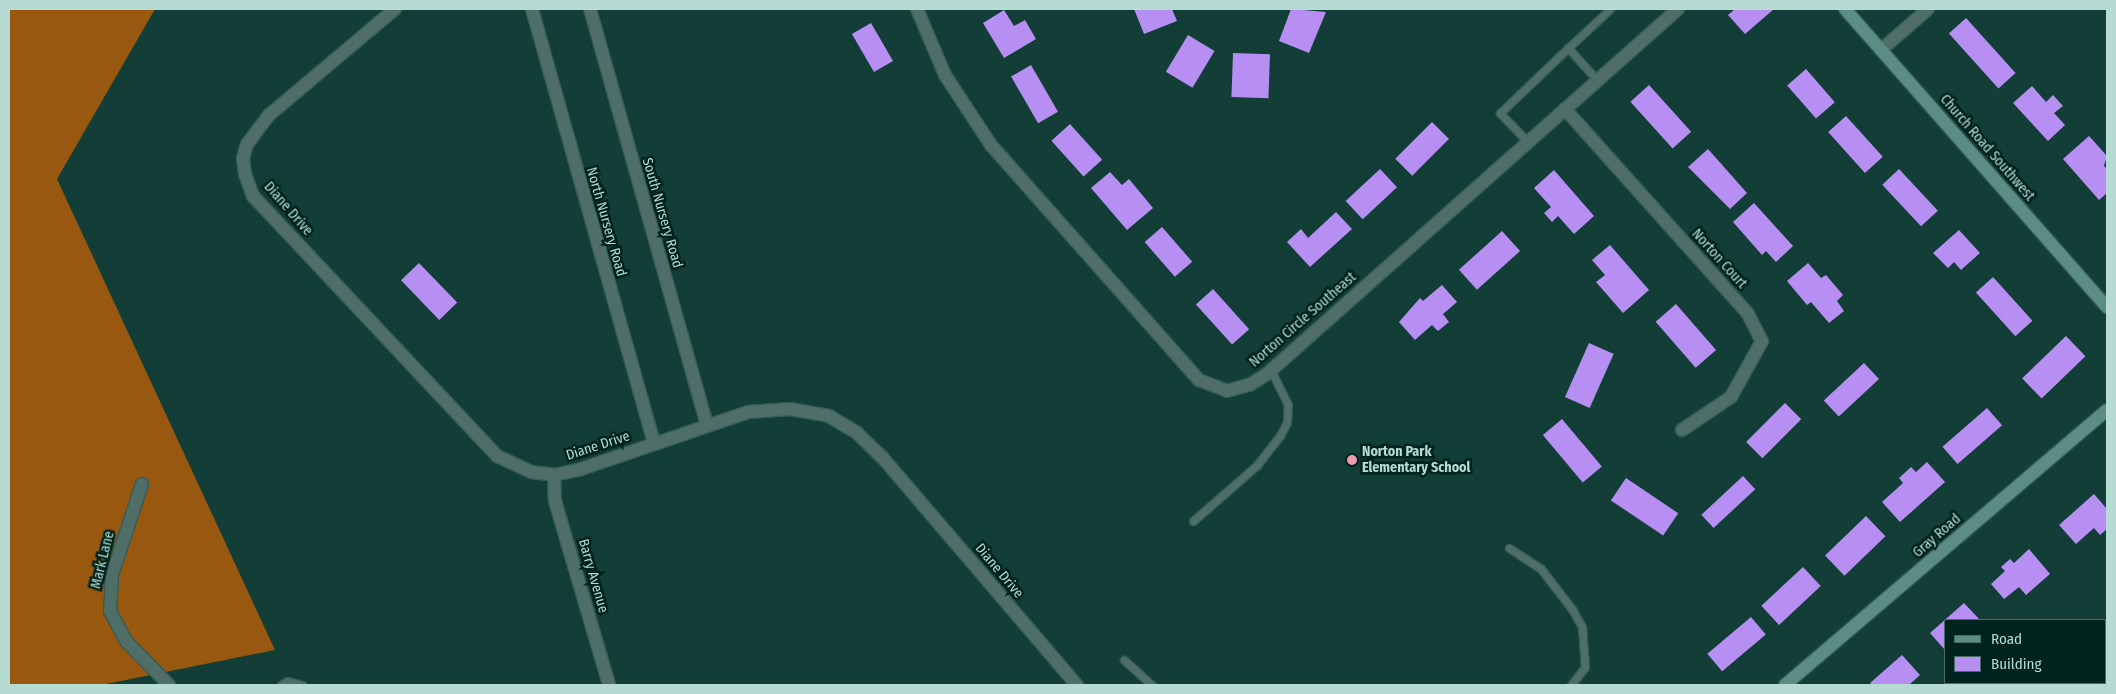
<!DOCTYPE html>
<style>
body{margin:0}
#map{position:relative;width:2116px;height:694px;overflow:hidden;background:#123e37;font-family:"Fira Sans Condensed",sans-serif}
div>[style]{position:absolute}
.forest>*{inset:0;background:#99580f}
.building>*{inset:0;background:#b78ff3;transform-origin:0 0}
.roads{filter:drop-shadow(1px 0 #335d56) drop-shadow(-1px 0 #335d56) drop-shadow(0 1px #335d56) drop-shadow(0 -1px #335d56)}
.lane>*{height:7px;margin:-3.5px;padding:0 3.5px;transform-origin:3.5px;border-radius:3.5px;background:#506e68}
.street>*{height:12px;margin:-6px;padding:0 6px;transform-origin:6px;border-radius:6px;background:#506e68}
.secondary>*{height:12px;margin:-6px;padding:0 6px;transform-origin:6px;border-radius:6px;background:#5c8d84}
.dots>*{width:14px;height:14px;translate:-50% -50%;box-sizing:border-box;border:2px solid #01231e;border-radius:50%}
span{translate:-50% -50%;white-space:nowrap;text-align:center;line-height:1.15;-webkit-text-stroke:5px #01231e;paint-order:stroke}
.street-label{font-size:14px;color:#b5dbd3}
.poi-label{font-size:14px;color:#b5dbd3;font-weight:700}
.left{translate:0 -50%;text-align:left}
.frame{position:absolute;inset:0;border:10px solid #b5dbd3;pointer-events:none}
.legend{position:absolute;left:1944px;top:619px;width:162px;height:65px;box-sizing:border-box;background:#01231e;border:1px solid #496d66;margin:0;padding:6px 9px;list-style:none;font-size:15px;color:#b5dbd3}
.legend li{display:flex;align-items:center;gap:10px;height:25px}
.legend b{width:25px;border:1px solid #496d66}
</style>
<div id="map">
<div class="forest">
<i style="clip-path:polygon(9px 9px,155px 9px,57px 179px,275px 650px,101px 685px,9px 685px)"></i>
</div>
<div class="building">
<i style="clip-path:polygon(1134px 9px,1172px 9px,1177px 21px,1144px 34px)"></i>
<i style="clip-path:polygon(1291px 9px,1326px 12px,1309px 53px,1279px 41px)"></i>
<i style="clip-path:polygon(1735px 9px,1774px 9px,1745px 34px,1728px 15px)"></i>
<i style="clip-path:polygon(1004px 10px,1014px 26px,1025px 20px,1036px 39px,1004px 58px,983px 23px)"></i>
<i style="left:1966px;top:18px;width:74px;height:23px;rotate:48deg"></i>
<i style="left:871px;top:23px;width:44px;height:22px;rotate:60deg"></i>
<i style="left:1188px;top:35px;width:31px;height:43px;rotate:31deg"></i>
<i style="left:1233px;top:53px;width:37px;height:44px;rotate:2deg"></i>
<i style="left:1031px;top:65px;width:54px;height:23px;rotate:60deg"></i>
<i style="left:1806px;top:69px;width:44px;height:25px;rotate:49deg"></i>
<i style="left:1649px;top:85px;width:63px;height:25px;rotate:48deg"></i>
<i style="clip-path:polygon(2032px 86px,2046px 102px,2053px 95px,2063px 106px,2054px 113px,2065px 125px,2048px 141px,2013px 103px)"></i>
<i style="left:1846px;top:116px;width:55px;height:24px;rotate:48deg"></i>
<i style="left:1432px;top:122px;width:24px;height:52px;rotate:45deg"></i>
<i style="left:1070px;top:124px;width:48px;height:25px;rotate:48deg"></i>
<i style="clip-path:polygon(2089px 136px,2107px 156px,2104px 166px,2107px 169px,2107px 193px,2099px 200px,2063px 159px)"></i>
<i style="clip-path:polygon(1708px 149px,1747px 193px,1730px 209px,1688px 167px)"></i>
<i style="left:1380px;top:169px;width:25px;height:47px;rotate:47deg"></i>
<i style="left:1899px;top:169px;width:57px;height:23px;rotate:47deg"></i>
<i style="clip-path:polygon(1554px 170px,1594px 216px,1574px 234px,1558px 216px,1552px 222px,1544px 213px,1551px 207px,1534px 188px)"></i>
<i style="clip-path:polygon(1110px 172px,1122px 185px,1129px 179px,1153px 208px,1127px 230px,1091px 188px)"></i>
<i style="clip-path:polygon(1754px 203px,1793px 246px,1776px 262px,1766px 251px,1762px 255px,1733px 222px)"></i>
<i style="clip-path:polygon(1336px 212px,1352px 229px,1310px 267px,1287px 242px,1301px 229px,1308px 238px)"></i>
<i style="left:1162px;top:227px;width:46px;height:23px;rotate:49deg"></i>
<i style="clip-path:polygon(1959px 230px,1980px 253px,1961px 270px,1954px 262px,1948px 268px,1933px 253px)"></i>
<i style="left:1502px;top:231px;width:27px;height:58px;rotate:48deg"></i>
<i style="clip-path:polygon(1610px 245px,1649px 290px,1623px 313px,1596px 282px,1605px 275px,1592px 260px)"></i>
<i style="left:419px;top:263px;width:55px;height:25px;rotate:46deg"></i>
<i style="clip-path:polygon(1808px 263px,1821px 278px,1826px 275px,1843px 295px,1837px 301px,1844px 311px,1829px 323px,1811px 302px,1807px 305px,1787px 281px)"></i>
<i style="left:1993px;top:277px;width:59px;height:23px;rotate:48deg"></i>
<i style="clip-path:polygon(1442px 285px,1457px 302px,1443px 314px,1449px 322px,1438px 331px,1432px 325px,1415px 340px,1399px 322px,1420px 298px,1423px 301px)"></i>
<i style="left:1213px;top:289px;width:54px;height:23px;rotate:48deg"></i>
<i style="left:1676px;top:304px;width:61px;height:27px;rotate:49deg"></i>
<i style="left:2066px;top:336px;width:28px;height:61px;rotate:46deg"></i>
<i style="left:1589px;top:343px;width:27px;height:59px;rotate:24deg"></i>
<i style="left:1864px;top:363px;width:22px;height:55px;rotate:47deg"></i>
<i style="left:1785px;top:403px;width:23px;height:55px;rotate:45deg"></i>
<i style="left:1987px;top:408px;width:23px;height:59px;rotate:49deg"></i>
<i style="left:1562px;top:419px;width:62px;height:25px;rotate:50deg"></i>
<i style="clip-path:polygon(1927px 462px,1945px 482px,1900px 522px,1882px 502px,1903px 483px,1899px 478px,1911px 467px,1916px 472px)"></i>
<i style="left:1743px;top:476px;width:18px;height:57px;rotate:47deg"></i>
<i style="left:1626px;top:478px;width:63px;height:27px;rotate:34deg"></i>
<i style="clip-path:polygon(2094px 494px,2107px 509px,2107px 529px,2100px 535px,2094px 528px,2076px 544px,2059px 525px)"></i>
<i style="left:1866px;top:516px;width:28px;height:57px;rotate:46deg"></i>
<i style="clip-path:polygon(2029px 549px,2050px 574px,2026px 595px,2019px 587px,2004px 599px,1991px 584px,2005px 571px,2001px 567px,2010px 559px,2014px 563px)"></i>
<i style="left:1803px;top:567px;width:26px;height:57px;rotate:47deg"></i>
<i style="clip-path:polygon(1964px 603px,1980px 620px,1945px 620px,1945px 650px,1930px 633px)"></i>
<i style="left:1751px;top:617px;width:23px;height:57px;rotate:50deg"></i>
<i style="clip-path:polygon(1902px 655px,1920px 675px,1909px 685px,1872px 685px,1870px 683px)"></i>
<i style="clip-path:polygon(2107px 659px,2107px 685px,2086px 685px,2083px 683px,2105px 683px)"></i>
</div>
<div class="roads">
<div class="lane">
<i style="left:1598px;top:81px;width:45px;rotate:-132.3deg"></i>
<i style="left:1568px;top:48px;width:57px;rotate:-42.9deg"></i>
<i style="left:1527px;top:141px;width:39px;rotate:-134deg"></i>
<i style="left:1500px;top:113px;width:94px;rotate:-43.7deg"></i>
<i style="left:1193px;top:521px;width:85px;rotate:-41.2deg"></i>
<i style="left:1257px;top:465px;width:39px;rotate:-52deg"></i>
<i style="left:1281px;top:434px;width:13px;rotate:-63deg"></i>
<i style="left:1287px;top:422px;width:17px;rotate:-87deg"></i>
<i style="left:1288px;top:405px;width:39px;rotate:-116deg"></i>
<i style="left:1509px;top:548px;width:38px;rotate:33deg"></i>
<i style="left:1541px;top:569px;width:51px;rotate:52.2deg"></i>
<i style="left:1572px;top:609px;width:21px;rotate:61deg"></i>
<i style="left:1582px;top:627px;width:40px;rotate:85.7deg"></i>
<i style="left:1585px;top:667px;width:23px;rotate:128deg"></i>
<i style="left:1124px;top:660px;width:38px;rotate:42deg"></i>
<i style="left:281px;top:685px;width:7px;rotate:-34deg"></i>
<i style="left:287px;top:681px;width:16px;rotate:15deg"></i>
</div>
<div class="street">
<i style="left:395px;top:9px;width:165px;rotate:139.9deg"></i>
<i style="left:269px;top:115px;width:36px;rotate:127deg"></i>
<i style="left:247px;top:144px;width:15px;rotate:106deg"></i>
<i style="left:243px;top:158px;width:16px;rotate:83deg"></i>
<i style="left:245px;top:174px;width:23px;rotate:70deg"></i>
<i style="left:253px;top:196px;width:357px;rotate:46.8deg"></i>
<i style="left:497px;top:456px;width:38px;rotate:25deg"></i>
<i style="left:531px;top:472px;width:23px;rotate:7deg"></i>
<i style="left:554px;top:475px;width:25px;rotate:-12deg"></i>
<i style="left:578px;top:470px;width:180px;rotate:-18.8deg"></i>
<i style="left:748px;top:412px;width:42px;rotate:-4.1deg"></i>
<i style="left:790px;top:409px;width:40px;rotate:10deg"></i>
<i style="left:829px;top:416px;width:33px;rotate:31deg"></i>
<i style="left:857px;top:433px;width:35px;rotate:44deg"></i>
<i style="left:882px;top:457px;width:300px;rotate:49.5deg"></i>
<i style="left:532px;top:9px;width:452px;rotate:74.3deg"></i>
<i style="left:590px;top:9px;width:431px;rotate:74.3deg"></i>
<i style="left:917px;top:9px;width:72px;rotate:67deg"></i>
<i style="left:945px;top:75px;width:84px;rotate:56.7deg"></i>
<i style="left:991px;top:145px;width:314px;rotate:48.5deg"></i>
<i style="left:1199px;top:380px;width:30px;rotate:21deg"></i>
<i style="left:1227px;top:391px;width:25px;rotate:-16deg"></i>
<i style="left:1251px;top:384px;width:19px;rotate:-32deg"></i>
<i style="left:1267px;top:374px;width:550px;rotate:-41.61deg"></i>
<i style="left:1881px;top:50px;width:62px;rotate:-41.1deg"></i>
<i style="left:1565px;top:109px;width:275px;rotate:48.2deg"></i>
<i style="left:1748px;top:314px;width:30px;rotate:63deg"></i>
<i style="left:1762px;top:341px;width:64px;rotate:119deg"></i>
<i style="left:1731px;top:397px;width:59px;rotate:146deg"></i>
<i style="left:554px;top:475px;width:26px;rotate:88deg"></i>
<i style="left:555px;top:501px;width:192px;rotate:73.6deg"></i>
<i style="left:142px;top:484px;width:96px;rotate:108.2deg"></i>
<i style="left:112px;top:575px;width:36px;rotate:93deg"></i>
<i style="left:110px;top:611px;width:34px;rotate:62deg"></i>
<i style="left:126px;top:641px;width:62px;rotate:45.7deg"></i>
</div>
<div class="secondary">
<i style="left:1845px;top:9px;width:397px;rotate:48.7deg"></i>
<i style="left:1785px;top:685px;width:423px;rotate:-40.5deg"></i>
</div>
</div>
<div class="dots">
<i style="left:1352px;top:460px;background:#f19ab3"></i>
</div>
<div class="street-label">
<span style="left:1987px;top:148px;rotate:49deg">Church Road Southwest</span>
<span style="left:288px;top:209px;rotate:49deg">Diane Drive</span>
<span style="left:662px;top:213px;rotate:74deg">South Nursery Road</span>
<span style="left:606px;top:222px;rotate:74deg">North Nursery Road</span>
<span style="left:1719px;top:259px;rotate:48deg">Norton Court</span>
<span style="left:1303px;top:320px;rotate:-41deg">Norton Circle Southeast</span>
<span style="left:598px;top:446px;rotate:-18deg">Diane Drive</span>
<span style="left:1937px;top:536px;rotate:-41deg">Gray Road</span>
<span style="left:103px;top:560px;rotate:-76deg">Mark Lane</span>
<span style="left:999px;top:571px;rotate:50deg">Diane Drive</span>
<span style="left:593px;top:576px;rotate:74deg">Barry Avenue</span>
</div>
<div class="poi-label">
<span class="left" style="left:1362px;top:460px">Norton Park<br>Elementary School</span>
</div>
<div class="frame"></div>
<ul class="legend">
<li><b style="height:6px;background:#5c8d84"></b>Road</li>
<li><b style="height:14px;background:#b78ff3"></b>Building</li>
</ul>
</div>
